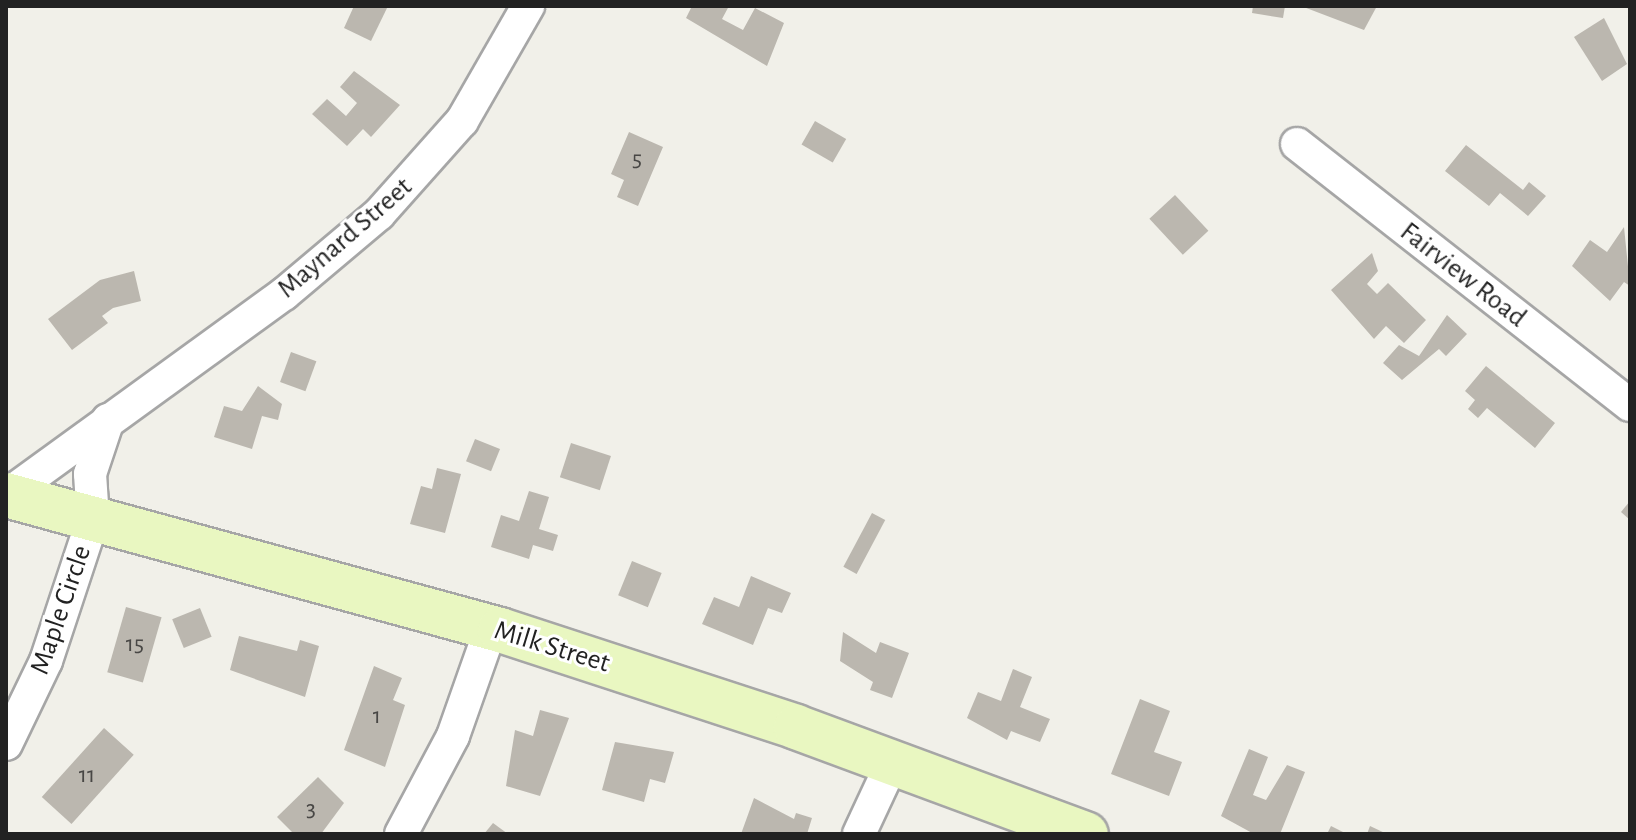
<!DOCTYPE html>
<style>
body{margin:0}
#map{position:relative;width:1636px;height:840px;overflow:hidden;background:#f1f0e9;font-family:"Alegreya Sans",sans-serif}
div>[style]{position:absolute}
.building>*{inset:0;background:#bbb7af;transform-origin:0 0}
.roads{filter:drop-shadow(2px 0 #a6a6a6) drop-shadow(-2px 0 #a6a6a6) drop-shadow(0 2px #a6a6a6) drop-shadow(0 -2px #a6a6a6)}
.street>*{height:32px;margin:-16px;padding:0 16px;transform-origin:16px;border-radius:16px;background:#fff}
.secondary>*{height:44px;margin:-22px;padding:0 22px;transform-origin:22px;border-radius:22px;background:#e9f7c1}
span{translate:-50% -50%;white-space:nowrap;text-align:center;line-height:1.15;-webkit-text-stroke:6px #fff;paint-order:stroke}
.number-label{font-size:24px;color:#484745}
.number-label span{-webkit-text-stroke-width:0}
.street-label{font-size:28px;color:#222}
.frame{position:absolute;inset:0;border:8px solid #222;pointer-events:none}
</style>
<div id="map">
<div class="building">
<i style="clip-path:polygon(354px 6px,388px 6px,371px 41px,344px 28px)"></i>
<i style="clip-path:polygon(692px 6px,729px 6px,722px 19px,743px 30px,755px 8px,784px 23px,767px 66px,686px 18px)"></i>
<i style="clip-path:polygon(1253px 6px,1285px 6px,1283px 18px,1252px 13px)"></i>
<i style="clip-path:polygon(1301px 6px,1377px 6px,1364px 30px)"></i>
<i style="clip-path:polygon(1604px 18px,1627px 64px,1602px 81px,1574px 37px)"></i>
<i style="clip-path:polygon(354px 71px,400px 105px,371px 137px,363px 129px,347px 146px,312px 114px,327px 99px,346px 116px,357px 103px,340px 87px)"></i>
<i style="left:815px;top:121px;width:36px;height:27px;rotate:30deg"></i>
<i style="clip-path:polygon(629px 132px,663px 147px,638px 206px,617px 197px,624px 180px,611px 174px)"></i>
<i style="clip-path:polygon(1466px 145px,1523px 190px,1529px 182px,1546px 196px,1528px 216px,1500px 193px,1489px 206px,1445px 171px)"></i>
<i style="left:1175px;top:195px;width:49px;height:35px;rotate:47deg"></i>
<i style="clip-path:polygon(1624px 227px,1630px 286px,1624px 282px,1610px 301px,1572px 266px,1590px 240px,1607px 252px)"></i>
<i style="clip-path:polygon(1372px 253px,1378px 271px,1367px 284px,1377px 294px,1388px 283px,1426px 320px,1404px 343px,1386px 326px,1374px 339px,1331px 290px)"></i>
<i style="clip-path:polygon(134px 271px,141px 301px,113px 308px,102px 316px,108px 323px,72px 350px,48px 319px,100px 280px)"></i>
<i style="clip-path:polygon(1447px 315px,1467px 334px,1446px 356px,1439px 349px,1402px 380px,1383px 363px,1399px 345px,1419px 356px)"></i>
<i style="left:291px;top:352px;width:27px;height:32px;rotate:20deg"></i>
<i style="clip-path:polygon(1486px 366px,1555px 423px,1535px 448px,1487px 408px,1478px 418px,1468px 409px,1475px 400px,1465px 391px)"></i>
<i style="clip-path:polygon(258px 386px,282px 404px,278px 420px,262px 416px,252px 449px,214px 437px,224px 406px,242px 411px)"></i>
<i style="left:475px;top:439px;width:27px;height:24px;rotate:22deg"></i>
<i style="left:571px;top:443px;width:42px;height:36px;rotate:18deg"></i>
<i style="clip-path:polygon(437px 468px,461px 474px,445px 533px,410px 524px,421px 486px,432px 489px)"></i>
<i style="clip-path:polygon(529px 491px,549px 497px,539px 529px,558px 535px,553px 551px,533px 545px,529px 559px,491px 547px,501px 515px,519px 521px)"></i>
<i style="clip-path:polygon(1630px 501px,1630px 520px,1621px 512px)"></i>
<i style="left:872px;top:513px;width:15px;height:61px;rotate:28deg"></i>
<i style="left:632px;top:561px;width:32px;height:37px;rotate:22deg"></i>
<i style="clip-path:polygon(751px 576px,791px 593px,782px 613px,768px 608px,753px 645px,702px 624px,714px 597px,739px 607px)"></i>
<i style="left:126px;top:607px;width:37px;height:68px;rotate:16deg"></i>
<i style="left:200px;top:608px;width:31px;height:30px;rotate:68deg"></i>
<i style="clip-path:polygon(843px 632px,876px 653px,880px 642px,909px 653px,892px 698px,870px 690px,873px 682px,840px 661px)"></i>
<i style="clip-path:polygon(239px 636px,297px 651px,300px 640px,319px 646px,305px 697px,230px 670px)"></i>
<i style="clip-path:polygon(374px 666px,402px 678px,393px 700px,405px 705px,385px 767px,344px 750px)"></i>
<i style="clip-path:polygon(1013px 669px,1032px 677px,1020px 707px,1050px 719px,1040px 742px,1011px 731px,1007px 740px,967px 718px,978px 692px,1001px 701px)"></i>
<i style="clip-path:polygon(1140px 699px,1170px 711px,1154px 752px,1182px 762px,1169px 796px,1111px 774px)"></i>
<i style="clip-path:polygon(540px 710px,569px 718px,540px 796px,506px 786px,515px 730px,533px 736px)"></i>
<i style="left:104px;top:728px;width:40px;height:93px;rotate:42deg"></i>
<i style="clip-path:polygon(615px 742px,674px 752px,665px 783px,650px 779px,644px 802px,602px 790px)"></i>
<i style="clip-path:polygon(1249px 749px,1268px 757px,1253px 795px,1266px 800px,1287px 765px,1305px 772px,1280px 834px,1254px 834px,1221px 816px)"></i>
<i style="clip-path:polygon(318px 777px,344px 803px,321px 834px,294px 834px,277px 817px)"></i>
<i style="clip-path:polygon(754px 798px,794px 819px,796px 813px,812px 818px,807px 834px,741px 834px)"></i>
<i style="clip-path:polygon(493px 823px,508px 834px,484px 834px)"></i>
<i style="clip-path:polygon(1331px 826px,1347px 834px,1327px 834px)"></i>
<i style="clip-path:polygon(1370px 826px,1387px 834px,1367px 834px)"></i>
</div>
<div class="roads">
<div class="street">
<i style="left:1297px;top:144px;width:423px;rotate:38.1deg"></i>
<i style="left:7px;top:495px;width:342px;rotate:-36deg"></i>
<i style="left:284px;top:294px;width:124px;rotate:-40.1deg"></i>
<i style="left:379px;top:214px;width:125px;rotate:-48.3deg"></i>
<i style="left:462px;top:121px;width:133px;rotate:-60.1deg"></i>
<i style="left:6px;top:744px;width:92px;rotate:-64.3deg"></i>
<i style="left:46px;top:661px;width:150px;rotate:-71.7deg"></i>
<i style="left:93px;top:519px;width:45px;rotate:-93.8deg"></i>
<i style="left:90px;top:474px;width:57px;rotate:-71.6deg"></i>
<i style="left:401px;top:834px;width:111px;rotate:-62deg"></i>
<i style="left:453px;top:736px;width:114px;rotate:-70.6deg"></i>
<i style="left:859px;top:834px;width:81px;rotate:-65deg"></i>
</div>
<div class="secondary">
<i style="left:6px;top:495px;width:512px;rotate:15.28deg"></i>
<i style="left:500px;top:630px;width:311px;rotate:18.1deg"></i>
<i style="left:796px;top:727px;width:309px;rotate:20.3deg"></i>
</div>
</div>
<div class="number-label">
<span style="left:637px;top:160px">5</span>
<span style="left:135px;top:645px">15</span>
<span style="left:377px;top:717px">1</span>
<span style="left:87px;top:776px">11</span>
<span style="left:311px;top:810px">3</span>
</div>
<div class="street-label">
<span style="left:345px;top:238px;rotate:-41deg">Maynard Street</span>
<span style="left:1463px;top:275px;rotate:38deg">Fairview Road</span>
<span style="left:61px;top:610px;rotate:-71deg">Maple Circle</span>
<span style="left:552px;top:647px;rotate:17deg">Milk Street</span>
</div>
<div class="frame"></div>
</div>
